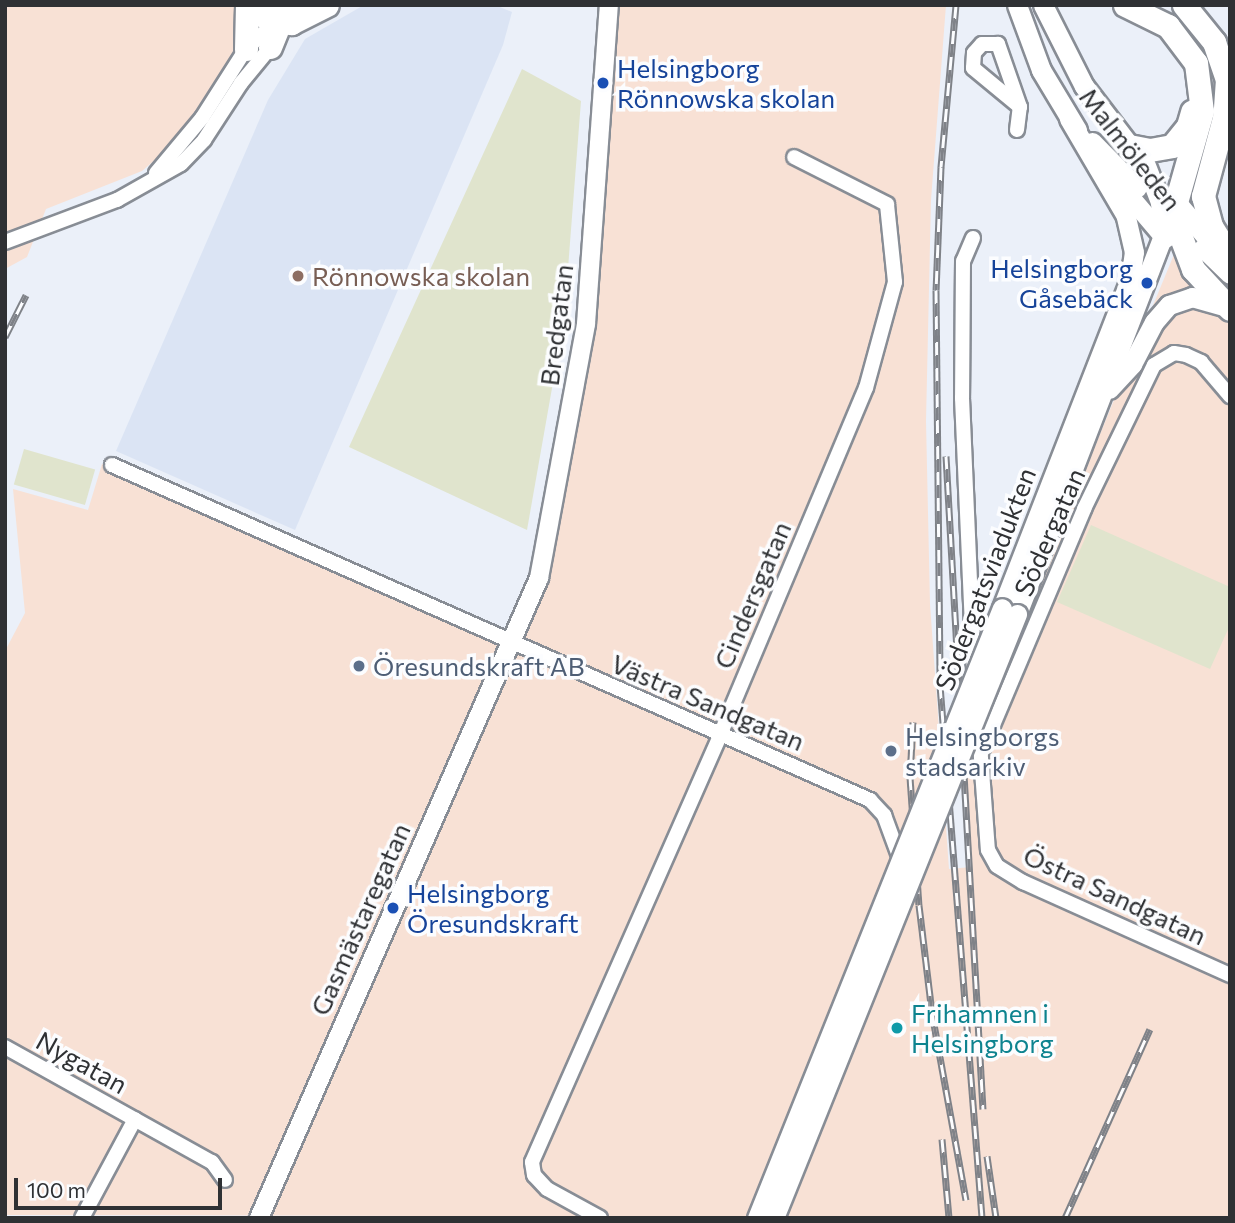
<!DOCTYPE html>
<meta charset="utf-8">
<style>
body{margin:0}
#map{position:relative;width:1235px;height:1223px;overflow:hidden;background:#ebf0f9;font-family:Commissioner,sans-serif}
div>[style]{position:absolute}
.built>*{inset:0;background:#dbe4f4}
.industrial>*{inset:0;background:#f8e1d5}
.green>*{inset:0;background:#e0e4cd;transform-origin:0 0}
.roads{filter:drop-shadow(2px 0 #888d95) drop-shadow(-2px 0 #888d95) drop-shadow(0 2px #888d95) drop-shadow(0 -2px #888d95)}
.minor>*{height:14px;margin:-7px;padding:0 7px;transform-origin:7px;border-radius:7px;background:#fff}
.tertiary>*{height:18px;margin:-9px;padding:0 9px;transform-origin:9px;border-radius:9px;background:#fff}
.secondary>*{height:19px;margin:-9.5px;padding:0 9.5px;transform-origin:9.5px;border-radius:9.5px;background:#fff}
.trunk>*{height:23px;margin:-11.5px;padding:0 11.5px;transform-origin:11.5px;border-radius:11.5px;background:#fff}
.rail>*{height:7px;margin-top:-3.5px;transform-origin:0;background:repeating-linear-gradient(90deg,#fcfdff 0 13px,#7f8288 0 26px);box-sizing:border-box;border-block:2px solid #7f8288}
.bridges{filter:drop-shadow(2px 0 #888d95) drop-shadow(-2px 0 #888d95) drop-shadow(0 2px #888d95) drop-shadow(0 -2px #888d95)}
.secondary-bridge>*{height:19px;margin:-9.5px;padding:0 9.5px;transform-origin:9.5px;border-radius:9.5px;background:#fff}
.dots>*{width:19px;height:19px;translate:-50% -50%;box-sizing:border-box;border:4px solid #fcfdff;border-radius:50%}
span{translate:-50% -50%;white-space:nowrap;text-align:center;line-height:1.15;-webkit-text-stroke:7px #fcfdff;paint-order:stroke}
.transit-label{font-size:26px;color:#164399}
.left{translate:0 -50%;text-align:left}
.right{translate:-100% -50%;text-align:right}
.street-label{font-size:26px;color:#2f3134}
.education-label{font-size:26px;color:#785e54}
.service-label{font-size:26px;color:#4e5e75}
.culture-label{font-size:26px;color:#0d838f}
.frame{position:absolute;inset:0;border:7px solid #2f3134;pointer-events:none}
.scale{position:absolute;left:14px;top:1178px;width:208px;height:32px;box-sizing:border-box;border:4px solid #2f3134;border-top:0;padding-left:9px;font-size:21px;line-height:24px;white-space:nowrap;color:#2f3134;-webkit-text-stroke:5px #fcfdff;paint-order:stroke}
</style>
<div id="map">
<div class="built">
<i style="clip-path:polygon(364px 5px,495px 5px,512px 12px,503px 45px,295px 530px,116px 451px,268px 100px,305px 39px)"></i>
</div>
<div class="industrial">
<i style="clip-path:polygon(5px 5px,240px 5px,241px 43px,178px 140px,142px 171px,46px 209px,27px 257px,5px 269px)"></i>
<i style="clip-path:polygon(614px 5px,946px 5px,931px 200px,926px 421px,930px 604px,949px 869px,971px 867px,964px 764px,1175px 252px,1230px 322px,1230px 1218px,5px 1215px,5px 651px,25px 613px,13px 489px,88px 510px,102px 464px,513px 647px,570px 450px)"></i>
</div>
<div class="green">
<i style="clip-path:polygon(522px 69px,581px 101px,564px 320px,527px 530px,349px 447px)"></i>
<i style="left:24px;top:449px;width:74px;height:37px;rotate:16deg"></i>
<i style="clip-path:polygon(1091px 525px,1230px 587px,1230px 625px,1210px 669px,1057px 602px)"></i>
</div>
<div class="roads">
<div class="minor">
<i style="left:1017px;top:130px;width:23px;rotate:-83deg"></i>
<i style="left:1020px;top:107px;width:67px;rotate:-109.2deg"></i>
<i style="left:998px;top:44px;width:16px;rotate:180deg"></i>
<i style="left:982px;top:44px;width:12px;rotate:132deg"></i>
<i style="left:974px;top:53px;width:15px;rotate:94deg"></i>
<i style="left:973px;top:68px;width:61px;rotate:39.7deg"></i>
<i style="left:156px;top:173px;width:72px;rotate:-50.1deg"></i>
<i style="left:202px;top:118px;width:82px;rotate:-57.5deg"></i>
<i style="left:246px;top:49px;width:65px;rotate:-42.5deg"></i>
<i style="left:973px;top:238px;width:25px;rotate:113deg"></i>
<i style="left:963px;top:261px;width:137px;rotate:90.4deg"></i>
<i style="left:962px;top:398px;width:276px;rotate:87.5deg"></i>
<i style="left:5px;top:242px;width:120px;rotate:-20.6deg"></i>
<i style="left:117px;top:200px;width:73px;rotate:-29.4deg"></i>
<i style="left:181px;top:164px;width:33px;rotate:-46deg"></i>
<i style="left:204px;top:140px;width:68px;rotate:-57deg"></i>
<i style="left:241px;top:83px;width:52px;rotate:-50.5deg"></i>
<i style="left:112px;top:465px;width:829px;rotate:23.84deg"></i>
<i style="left:870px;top:800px;width:21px;rotate:47deg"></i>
<i style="left:884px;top:815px;width:52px;rotate:69.8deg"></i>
<i style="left:978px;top:718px;width:132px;rotate:85.7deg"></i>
<i style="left:988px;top:850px;width:18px;rotate:61deg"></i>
<i style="left:997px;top:866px;width:31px;rotate:32deg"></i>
<i style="left:1023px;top:882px;width:227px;rotate:24.2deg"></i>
<i style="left:982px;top:751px;width:263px;rotate:-67.1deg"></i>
<i style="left:1084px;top:509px;width:160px;rotate:-64.1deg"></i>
<i style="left:1154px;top:365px;width:23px;rotate:-31deg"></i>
<i style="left:1174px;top:353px;width:12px;rotate:9deg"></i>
<i style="left:1186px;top:355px;width:17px;rotate:25deg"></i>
<i style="left:1201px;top:362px;width:45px;rotate:49.5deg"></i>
<i style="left:5px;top:1047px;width:237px;rotate:29.1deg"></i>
<i style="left:212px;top:1162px;width:22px;rotate:54deg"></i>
<i style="left:82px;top:1218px;width:112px;rotate:-61.8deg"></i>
<i style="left:600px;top:1218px;width:60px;rotate:-151.3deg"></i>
<i style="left:547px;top:1189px;width:19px;rotate:-133deg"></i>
<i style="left:534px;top:1175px;width:13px;rotate:-99deg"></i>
<i style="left:532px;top:1162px;width:467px;rotate:-66.2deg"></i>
<i style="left:720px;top:735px;width:376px;rotate:-67.2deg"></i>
<i style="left:866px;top:388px;width:110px;rotate:-74.7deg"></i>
<i style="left:895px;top:282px;width:78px;rotate:-95.9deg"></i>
<i style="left:887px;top:204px;width:104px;rotate:-153.2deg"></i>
</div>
<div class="tertiary">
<i style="left:259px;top:1218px;width:699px;rotate:-66.37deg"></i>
<i style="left:539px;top:578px;width:258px;rotate:-79.5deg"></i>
<i style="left:586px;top:324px;width:320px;rotate:-85.9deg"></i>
</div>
<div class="secondary">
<i style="left:1017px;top:5px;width:69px;rotate:69.7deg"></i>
<i style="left:1041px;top:70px;width:70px;rotate:59deg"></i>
<i style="left:1043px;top:5px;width:91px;rotate:63.2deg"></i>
<i style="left:1084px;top:86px;width:91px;rotate:52.6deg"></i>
<i style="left:1092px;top:142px;width:64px;rotate:45.6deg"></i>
<i style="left:1119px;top:184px;width:71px;rotate:49.6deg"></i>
<i style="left:1172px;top:197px;width:71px;rotate:49.6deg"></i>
<i style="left:1203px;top:248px;width:37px;rotate:44deg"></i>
<i style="left:1109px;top:389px;width:34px;rotate:-47deg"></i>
<i style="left:1132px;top:364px;width:47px;rotate:-62.4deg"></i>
<i style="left:1154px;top:322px;width:23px;rotate:-49deg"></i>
<i style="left:1169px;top:305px;width:24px;rotate:-19deg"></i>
<i style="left:1192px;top:297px;width:36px;rotate:16deg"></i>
<i style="left:1002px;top:608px;width:352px;rotate:-68.7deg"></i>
<i style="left:1130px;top:280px;width:28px;rotate:-82deg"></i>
<i style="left:1134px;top:252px;width:37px;rotate:-103deg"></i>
<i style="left:1126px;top:216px;width:113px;rotate:-120.4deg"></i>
<i style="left:1017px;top:614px;width:405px;rotate:-68.9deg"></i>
<i style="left:1163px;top:236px;width:34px;rotate:-95deg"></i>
<i style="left:1160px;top:202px;width:39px;rotate:-111deg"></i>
</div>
<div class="trunk">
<i style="left:254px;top:5px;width:15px;rotate:48deg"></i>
<i style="left:264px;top:16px;width:28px;rotate:15deg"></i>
<i style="left:291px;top:23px;width:40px;rotate:-26.6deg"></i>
<i style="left:1125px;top:5px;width:48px;rotate:26deg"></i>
<i style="left:1168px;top:26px;width:46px;rotate:52.9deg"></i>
<i style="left:1196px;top:63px;width:48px;rotate:82.9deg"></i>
<i style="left:1202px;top:111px;width:95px;rotate:105.9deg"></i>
<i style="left:1176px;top:202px;width:22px;rotate:90deg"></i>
<i style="left:1176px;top:224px;width:48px;rotate:69.3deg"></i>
<i style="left:1193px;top:269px;width:54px;rotate:47.2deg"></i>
<i style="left:1184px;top:5px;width:48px;rotate:51deg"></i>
<i style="left:1214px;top:42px;width:39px;rotate:71deg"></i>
<i style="left:1227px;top:79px;width:39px;rotate:94deg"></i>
<i style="left:1224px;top:118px;width:81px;rotate:105.1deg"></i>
<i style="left:1203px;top:196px;width:31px;rotate:75deg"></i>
<i style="left:1211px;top:226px;width:36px;rotate:58deg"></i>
<i style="left:270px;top:47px;width:27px;rotate:-68deg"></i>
<i style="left:280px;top:22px;width:15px;rotate:-101deg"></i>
<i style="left:246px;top:49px;width:44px;rotate:-88.7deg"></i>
<i style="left:1129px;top:146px;width:21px;rotate:11deg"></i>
<i style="left:1150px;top:150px;width:22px;rotate:-10deg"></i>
<i style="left:1172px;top:146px;width:26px;rotate:-51deg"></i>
<i style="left:1188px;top:126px;width:15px;rotate:-74deg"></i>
</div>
</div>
<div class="rail">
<i style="left:956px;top:5px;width:163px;rotate:95.3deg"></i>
<i style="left:941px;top:167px;width:123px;rotate:92.3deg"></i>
<i style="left:936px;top:290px;width:395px;rotate:89.4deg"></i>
<i style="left:940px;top:685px;width:535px;rotate:85.49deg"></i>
<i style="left:5px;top:337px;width:47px;rotate:-63.4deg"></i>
<i style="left:946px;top:456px;width:654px;rotate:86.76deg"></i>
<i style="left:913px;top:722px;width:55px;rotate:93.1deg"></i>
<i style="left:910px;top:777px;width:128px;rotate:86deg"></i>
<i style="left:919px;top:905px;width:109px;rotate:83.1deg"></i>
<i style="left:932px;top:1013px;width:190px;rotate:79.7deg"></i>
<i style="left:942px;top:1139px;width:79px;rotate:84.9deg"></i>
<i style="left:987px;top:1156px;width:63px;rotate:81.7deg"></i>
<i style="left:1065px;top:1218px;width:207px;rotate:-65.8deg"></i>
</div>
<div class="bridges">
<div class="secondary-bridge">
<i style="left:757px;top:1218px;width:657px;rotate:-68.12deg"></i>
<i style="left:774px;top:1218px;width:651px;rotate:-68.08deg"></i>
</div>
</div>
<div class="dots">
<i style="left:603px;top:83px;background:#1a4fb4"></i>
<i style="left:298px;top:276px;background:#8d6e63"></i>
<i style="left:1147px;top:283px;background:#1a4fb4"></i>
<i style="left:359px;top:666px;background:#5c6f8a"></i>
<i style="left:891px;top:751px;background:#5c6f8a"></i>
<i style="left:393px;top:908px;background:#1a4fb4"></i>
<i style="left:897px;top:1028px;background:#0f9aa8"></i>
</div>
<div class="transit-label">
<span class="left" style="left:617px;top:83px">Helsingborg<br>Rönnowska skolan</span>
<span class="right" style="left:1133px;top:283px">Helsingborg<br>Gåsebäck</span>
<span class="left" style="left:407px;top:908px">Helsingborg<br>Öresundskraft</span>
</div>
<div class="street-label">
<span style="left:1131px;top:149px;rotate:52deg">Malmöleden</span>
<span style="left:556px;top:325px;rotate:-83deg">Bredgatan</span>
<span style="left:1049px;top:532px;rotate:-66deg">Södergatan</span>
<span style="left:985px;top:579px;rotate:-69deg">Södergatsviadukten</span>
<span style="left:752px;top:595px;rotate:-67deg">Cindersgatan</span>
<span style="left:708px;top:702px;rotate:23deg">Västra Sandgatan</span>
<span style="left:1115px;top:895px;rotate:25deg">Östra Sandgatan</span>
<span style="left:360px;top:919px;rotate:-66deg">Gasmästaregatan</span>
<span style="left:82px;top:1062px;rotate:29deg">Nygatan</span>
</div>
<div class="education-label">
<span class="left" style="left:312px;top:276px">Rönnowska skolan</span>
</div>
<div class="service-label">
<span class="left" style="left:373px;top:666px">Öresundskraft AB</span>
<span class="left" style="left:905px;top:751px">Helsingborgs<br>stadsarkiv</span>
</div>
<div class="culture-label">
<span class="left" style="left:911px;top:1028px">Frihamnen i<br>Helsingborg</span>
</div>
<div class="frame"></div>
<div class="scale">100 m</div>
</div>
